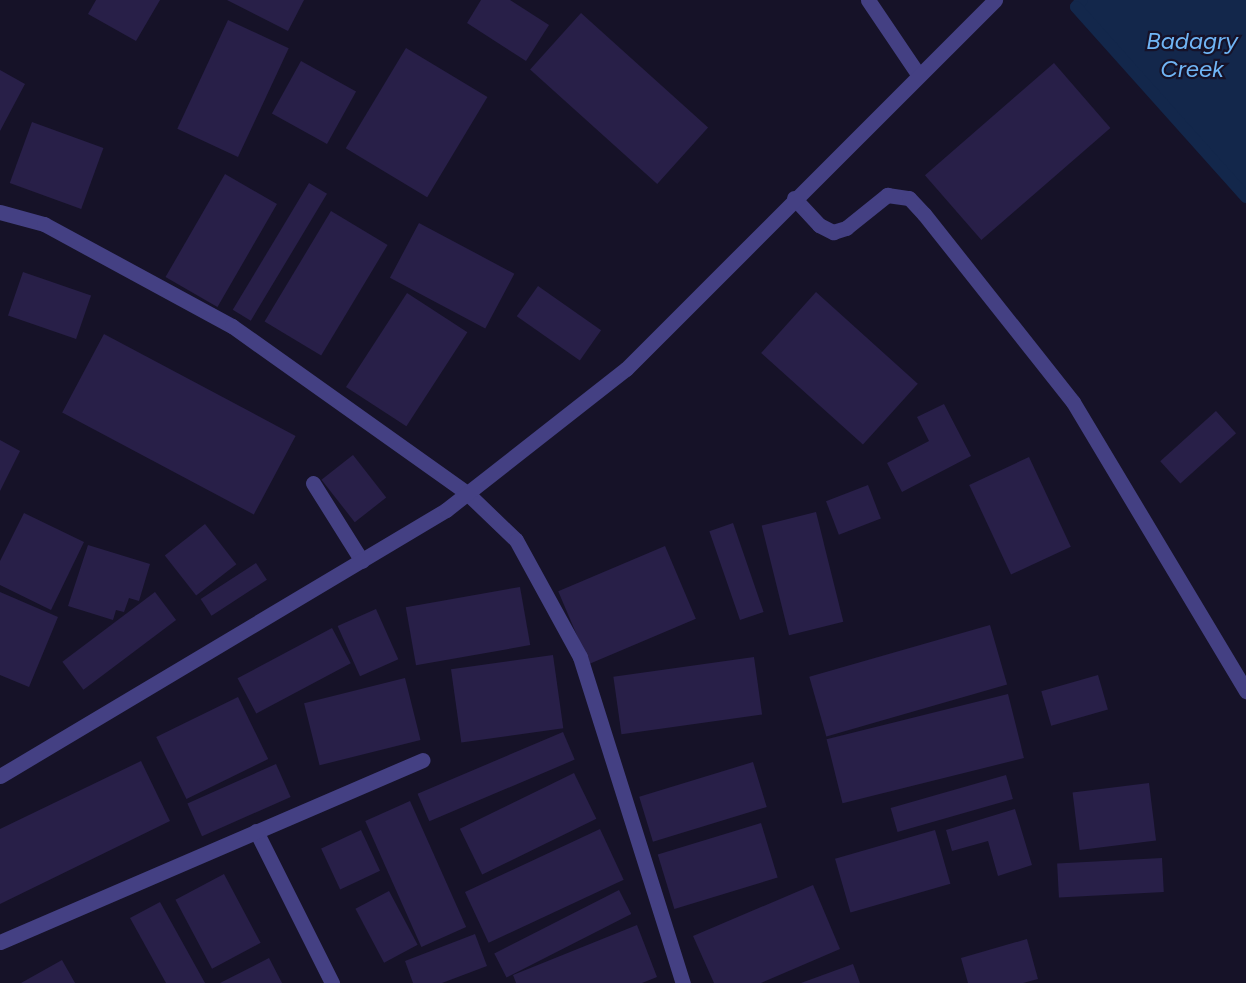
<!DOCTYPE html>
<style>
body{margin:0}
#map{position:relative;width:1246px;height:983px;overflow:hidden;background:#161228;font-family:Figtree,sans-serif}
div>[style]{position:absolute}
.water>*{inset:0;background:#13274b}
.stream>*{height:12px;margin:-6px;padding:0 6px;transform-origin:6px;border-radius:6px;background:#13274b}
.building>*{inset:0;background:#281f48;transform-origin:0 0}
.service>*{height:15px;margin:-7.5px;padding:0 7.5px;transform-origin:7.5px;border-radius:7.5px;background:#444083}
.minor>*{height:15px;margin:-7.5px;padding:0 7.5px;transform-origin:7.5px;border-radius:7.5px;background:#444083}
.tertiary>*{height:15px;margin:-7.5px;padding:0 7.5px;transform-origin:7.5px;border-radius:7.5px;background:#444083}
span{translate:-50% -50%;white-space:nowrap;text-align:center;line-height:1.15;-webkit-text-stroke:4.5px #161228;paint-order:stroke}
.water-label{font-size:24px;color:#70b5f5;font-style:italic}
</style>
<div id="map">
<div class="water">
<i style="clip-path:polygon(1082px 0,1246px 0,1246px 197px,1076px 7px)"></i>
</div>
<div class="stream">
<i style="left:1082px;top:0;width:9px;rotate:131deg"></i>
<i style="left:1076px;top:7px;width:255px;rotate:48.2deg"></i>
</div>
<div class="building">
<i style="clip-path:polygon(96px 0,160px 0,136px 41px,88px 14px)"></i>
<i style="clip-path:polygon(227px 0,304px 0,288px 31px)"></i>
<i style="clip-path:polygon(481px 0,510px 0,549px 25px,526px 61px,467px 23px)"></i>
<i style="left:581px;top:13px;width:171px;height:76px;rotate:42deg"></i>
<i style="left:228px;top:20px;width:67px;height:120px;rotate:25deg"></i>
<i style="left:406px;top:48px;width:95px;height:117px;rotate:31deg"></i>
<i style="left:301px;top:61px;width:63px;height:60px;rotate:29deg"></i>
<i style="left:1054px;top:63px;width:86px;height:171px;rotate:49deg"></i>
<i style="clip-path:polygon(0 70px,25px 84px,0 131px)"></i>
<i style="left:32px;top:122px;width:76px;height:65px;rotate:20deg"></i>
<i style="left:225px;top:174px;width:60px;height:119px;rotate:30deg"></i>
<i style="left:309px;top:183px;width:21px;height:148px;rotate:31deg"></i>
<i style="left:331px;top:211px;width:66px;height:129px;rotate:31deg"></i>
<i style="left:419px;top:223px;width:108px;height:62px;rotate:28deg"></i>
<i style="left:23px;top:272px;width:72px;height:46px;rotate:19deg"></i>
<i style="left:538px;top:286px;width:77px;height:37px;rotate:35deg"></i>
<i style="left:816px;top:292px;width:137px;height:82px;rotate:42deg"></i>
<i style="left:407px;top:293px;width:72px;height:112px;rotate:33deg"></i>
<i style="left:104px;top:334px;width:217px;height:89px;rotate:28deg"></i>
<i style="clip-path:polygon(944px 404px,971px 456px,902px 492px,887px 463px,929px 441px,917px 417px)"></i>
<i style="left:1216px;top:411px;width:30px;height:75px;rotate:48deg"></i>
<i style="clip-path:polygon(0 440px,20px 451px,0 491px)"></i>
<i style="left:353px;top:455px;width:54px;height:40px;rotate:52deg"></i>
<i style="left:1029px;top:457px;width:99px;height:66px;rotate:65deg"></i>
<i style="left:868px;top:485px;width:36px;height:45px;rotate:69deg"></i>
<i style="left:816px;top:512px;width:113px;height:56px;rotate:76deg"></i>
<i style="clip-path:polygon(24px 513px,84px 542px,51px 610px,0 585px,0 561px)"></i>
<i style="left:733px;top:523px;width:94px;height:25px;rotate:71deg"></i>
<i style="left:205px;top:524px;width:51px;height:51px;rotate:52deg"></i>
<i style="clip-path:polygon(88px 545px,150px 564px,139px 601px,129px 598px,124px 612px,116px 610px,113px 620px,68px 606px)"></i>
<i style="left:665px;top:546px;width:79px;height:116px;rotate:67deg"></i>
<i style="left:256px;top:563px;width:20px;height:66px;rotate:57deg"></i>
<i style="left:520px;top:587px;width:59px;height:116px;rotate:80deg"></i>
<i style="clip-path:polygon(0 592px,58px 617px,29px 687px,0 675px)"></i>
<i style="left:155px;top:592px;width:35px;height:116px;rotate:53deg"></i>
<i style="left:376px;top:609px;width:55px;height:42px;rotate:66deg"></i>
<i style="left:990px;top:625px;width:62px;height:188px;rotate:74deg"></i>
<i style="left:332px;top:628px;width:40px;height:107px;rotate:62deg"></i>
<i style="left:553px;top:655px;width:74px;height:103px;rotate:82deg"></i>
<i style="left:754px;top:657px;width:58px;height:142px;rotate:82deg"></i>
<i style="left:1098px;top:675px;width:36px;height:59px;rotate:74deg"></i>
<i style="left:405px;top:678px;width:64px;height:104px;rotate:76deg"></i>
<i style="left:1008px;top:694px;width:66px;height:187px;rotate:76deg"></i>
<i style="left:238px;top:697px;width:69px;height:91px;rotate:64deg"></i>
<i style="left:563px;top:732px;width:30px;height:158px;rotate:67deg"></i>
<i style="clip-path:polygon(141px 761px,170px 821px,0 904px,0 829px)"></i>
<i style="left:753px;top:762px;width:47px;height:119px;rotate:73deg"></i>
<i style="left:276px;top:764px;width:36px;height:97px;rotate:66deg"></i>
<i style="left:574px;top:773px;width:51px;height:127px;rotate:64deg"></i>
<i style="left:1006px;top:775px;width:25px;height:120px;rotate:74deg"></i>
<i style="left:1149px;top:783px;width:58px;height:77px;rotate:83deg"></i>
<i style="left:410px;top:801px;width:138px;height:49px;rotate:66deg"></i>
<i style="clip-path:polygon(1015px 809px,1032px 865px,998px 876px,988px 841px,952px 851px,946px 830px)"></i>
<i style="left:761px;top:823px;width:57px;height:108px;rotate:73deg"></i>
<i style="left:600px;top:829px;width:56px;height:149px;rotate:65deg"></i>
<i style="left:361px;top:830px;width:45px;height:44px;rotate:65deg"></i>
<i style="left:935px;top:830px;width:56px;height:104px;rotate:74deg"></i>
<i style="left:1162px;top:858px;width:34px;height:105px;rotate:87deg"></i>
<i style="left:224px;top:874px;width:78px;height:55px;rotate:62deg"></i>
<i style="clip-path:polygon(813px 885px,840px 949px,761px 983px,714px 983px,693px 936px)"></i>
<i style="left:619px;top:890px;width:27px;height:140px;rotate:63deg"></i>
<i style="left:389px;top:891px;width:61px;height:38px;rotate:62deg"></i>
<i style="clip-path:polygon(160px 902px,205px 983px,166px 983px,130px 918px)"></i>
<i style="clip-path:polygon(637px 925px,657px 977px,642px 983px,516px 983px,513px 975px)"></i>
<i style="clip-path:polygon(475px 934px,487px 966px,442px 983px,413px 983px,405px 961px)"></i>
<i style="clip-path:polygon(1027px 939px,1038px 979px,1023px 983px,968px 983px,961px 958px)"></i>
<i style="clip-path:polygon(269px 958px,282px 983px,220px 983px)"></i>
<i style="clip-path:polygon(62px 960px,75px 983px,21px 983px)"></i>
<i style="clip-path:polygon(853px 964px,860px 983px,801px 983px)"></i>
</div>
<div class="service">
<i style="left:868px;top:0;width:89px;rotate:56deg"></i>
<i style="left:313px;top:483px;width:92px;rotate:57.9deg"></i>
</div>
<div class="minor">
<i style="left:794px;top:198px;width:37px;rotate:47deg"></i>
<i style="left:819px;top:225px;width:16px;rotate:27deg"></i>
<i style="left:833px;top:232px;width:14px;rotate:-17deg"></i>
<i style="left:846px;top:228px;width:53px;rotate:-38.8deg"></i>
<i style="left:887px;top:195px;width:22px;rotate:8deg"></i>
<i style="left:909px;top:198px;width:22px;rotate:47deg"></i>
<i style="left:924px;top:214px;width:240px;rotate:51.6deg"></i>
<i style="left:1073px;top:402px;width:337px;rotate:59.1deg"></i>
<i style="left:0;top:212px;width:46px;rotate:15.3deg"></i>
<i style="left:44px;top:224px;width:214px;rotate:28.5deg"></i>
<i style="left:232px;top:326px;width:290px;rotate:35.4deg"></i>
<i style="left:468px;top:494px;width:66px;rotate:43.8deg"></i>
<i style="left:516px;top:540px;width:133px;rotate:61.3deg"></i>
<i style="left:580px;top:657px;width:342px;rotate:72.5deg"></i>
<i style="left:256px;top:831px;width:170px;rotate:63.4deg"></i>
<i style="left:0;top:942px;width:460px;rotate:-23.3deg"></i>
</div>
<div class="tertiary">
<i style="left:0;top:776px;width:519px;rotate:-30.81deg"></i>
<i style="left:446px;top:510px;width:229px;rotate:-38.1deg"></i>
<i style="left:626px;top:369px;width:522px;rotate:-45deg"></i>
</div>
<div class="water-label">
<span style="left:1192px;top:55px">Badagry<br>Creek</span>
</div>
</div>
